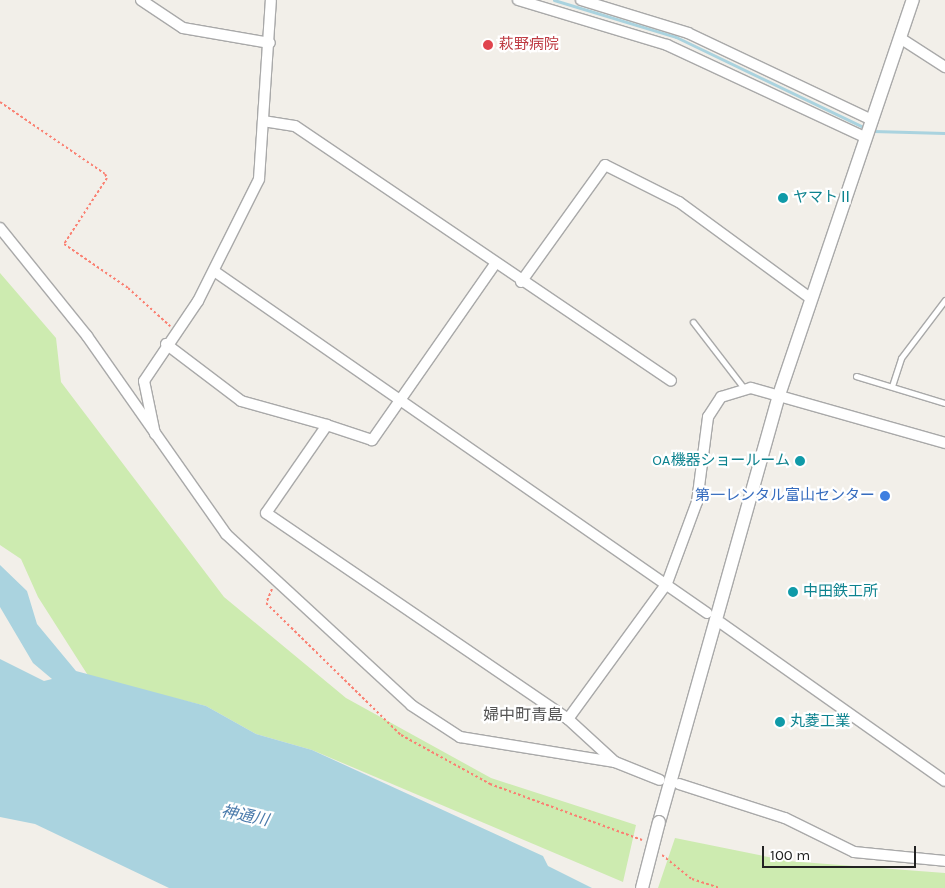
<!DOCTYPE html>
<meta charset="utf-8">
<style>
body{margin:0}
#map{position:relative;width:945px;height:888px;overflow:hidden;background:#f2efe9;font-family:Karla,"Noto Sans JP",sans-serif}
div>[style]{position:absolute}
.grass>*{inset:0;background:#cdebb0}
.water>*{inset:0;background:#aad3df}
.stream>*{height:3px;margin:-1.5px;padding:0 1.5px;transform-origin:1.5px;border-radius:1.5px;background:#aad3df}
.path>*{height:2px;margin-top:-1px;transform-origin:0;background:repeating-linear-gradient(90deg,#fa8072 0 2.5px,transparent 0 5px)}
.roads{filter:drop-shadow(1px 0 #a9a9a9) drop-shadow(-1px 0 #a9a9a9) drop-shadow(0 1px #a9a9a9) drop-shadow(0 -1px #a9a9a9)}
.service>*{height:5px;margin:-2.5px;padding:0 2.5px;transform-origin:2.5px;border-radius:2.5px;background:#fff}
.minor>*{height:10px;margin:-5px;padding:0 5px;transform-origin:5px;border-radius:5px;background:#fff}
.tertiary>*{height:12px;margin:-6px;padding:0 6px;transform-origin:6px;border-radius:6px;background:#fff}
.bridges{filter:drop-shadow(1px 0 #a9a9a9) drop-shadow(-1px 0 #a9a9a9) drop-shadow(0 1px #a9a9a9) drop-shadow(0 -1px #a9a9a9)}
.tertiary-bridge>*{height:12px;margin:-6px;padding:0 6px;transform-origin:6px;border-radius:6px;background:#fff}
.dots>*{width:14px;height:14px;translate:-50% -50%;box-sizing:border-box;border:2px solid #fff;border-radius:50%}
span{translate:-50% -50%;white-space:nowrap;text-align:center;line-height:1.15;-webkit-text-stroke:4.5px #fff;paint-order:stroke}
.health-label{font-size:15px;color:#be3a42}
.left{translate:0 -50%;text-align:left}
.culture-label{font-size:15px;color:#0d838f}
.right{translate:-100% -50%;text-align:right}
.shop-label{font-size:15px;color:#366cbe}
.neighbourhood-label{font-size:16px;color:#555}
.water-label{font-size:16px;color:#4a7aab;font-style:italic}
.scale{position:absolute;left:762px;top:846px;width:154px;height:22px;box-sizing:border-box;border:2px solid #222;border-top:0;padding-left:6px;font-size:15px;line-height:18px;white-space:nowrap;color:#222;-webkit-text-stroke:4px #fff;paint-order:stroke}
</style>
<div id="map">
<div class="grass">
<i style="clip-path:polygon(0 273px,56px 338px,61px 382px,224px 597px,346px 698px,491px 778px,636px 825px,623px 882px,312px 750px,256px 734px,206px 706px,89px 677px,38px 597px,21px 559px,0 545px)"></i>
<i style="clip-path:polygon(675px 838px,788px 861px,945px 873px,945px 888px,658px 888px)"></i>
</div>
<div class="water">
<i style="clip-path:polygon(0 565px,27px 591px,37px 624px,76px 671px,206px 706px,256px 734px,312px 750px,543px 856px,548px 866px,592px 888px,169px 888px,35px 824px,0 817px,0 659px,44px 681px,52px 679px,33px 663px,0 607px)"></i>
</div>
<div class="stream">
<i style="left:554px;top:0;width:127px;rotate:16.9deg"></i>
<i style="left:676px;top:37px;width:212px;rotate:25.7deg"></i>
<i style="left:873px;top:131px;width:72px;rotate:1.6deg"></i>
</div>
<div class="path">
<i style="left:0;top:102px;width:127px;rotate:34.4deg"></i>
<i style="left:105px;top:174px;width:4px;rotate:63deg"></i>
<i style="left:107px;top:178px;width:79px;rotate:123.1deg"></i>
<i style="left:64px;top:244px;width:78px;rotate:34.5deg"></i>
<i style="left:128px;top:288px;width:57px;rotate:42.1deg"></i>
<i style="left:272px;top:589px;width:15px;rotate:113deg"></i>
<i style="left:266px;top:603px;width:189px;rotate:44.4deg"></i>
<i style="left:401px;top:735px;width:102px;rotate:28.8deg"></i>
<i style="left:490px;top:784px;width:162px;rotate:20.2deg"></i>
<i style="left:662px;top:855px;width:38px;rotate:39deg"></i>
<i style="left:692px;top:879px;width:29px;rotate:18deg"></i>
</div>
<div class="roads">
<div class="service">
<i style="left:693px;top:322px;width:82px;rotate:52.4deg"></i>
<i style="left:856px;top:376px;width:93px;rotate:16.9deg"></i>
<i style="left:892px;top:386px;width:29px;rotate:-72deg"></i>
<i style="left:901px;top:358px;width:73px;rotate:-52.8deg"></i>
</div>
<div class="minor">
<i style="left:141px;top:0;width:50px;rotate:33.7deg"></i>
<i style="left:183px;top:28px;width:88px;rotate:9.8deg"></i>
<i style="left:518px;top:0;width:156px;rotate:16.8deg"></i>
<i style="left:667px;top:45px;width:220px;rotate:25deg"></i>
<i style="left:581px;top:0;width:112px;rotate:17.1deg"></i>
<i style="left:688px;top:33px;width:204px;rotate:25.3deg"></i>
<i style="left:900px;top:38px;width:54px;rotate:32.8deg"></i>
<i style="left:263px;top:121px;width:32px;rotate:9deg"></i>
<i style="left:295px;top:126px;width:454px;rotate:34.1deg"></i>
<i style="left:0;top:228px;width:139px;rotate:51.1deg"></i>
<i style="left:87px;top:336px;width:242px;rotate:54.9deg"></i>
<i style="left:226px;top:534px;width:252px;rotate:42.7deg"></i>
<i style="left:411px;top:705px;width:59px;rotate:33.1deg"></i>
<i style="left:460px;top:737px;width:157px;rotate:9.2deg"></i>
<i style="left:615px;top:762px;width:48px;rotate:21.8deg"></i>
<i style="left:495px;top:264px;width:215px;rotate:124.9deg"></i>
<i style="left:372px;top:440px;width:47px;rotate:-161.6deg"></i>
<i style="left:327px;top:425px;width:107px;rotate:124.7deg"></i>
<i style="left:266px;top:513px;width:366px;rotate:34.3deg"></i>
<i style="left:568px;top:719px;width:64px;rotate:42.5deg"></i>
<i style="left:214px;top:271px;width:600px;rotate:34.75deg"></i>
<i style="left:521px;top:282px;width:144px;rotate:-54.3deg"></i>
<i style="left:605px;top:165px;width:83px;rotate:26.6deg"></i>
<i style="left:679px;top:202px;width:162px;rotate:36.2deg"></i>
<i style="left:166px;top:344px;width:94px;rotate:37.2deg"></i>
<i style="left:241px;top:401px;width:89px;rotate:15.6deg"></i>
<i style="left:155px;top:434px;width:54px;rotate:-101.7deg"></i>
<i style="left:144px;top:381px;width:97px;rotate:-56deg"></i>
<i style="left:198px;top:301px;width:136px;rotate:-63.4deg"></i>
<i style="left:259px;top:179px;width:179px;rotate:-86.2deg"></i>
<i style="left:721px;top:623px;width:274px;rotate:35.2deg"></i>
<i style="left:568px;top:719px;width:168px;rotate:-53.9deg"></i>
<i style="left:667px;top:583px;width:86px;rotate:-69.7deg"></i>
<i style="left:697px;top:502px;width:86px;rotate:-82.6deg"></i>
<i style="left:708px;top:417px;width:24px;rotate:-57deg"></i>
<i style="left:721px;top:397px;width:31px;rotate:-17deg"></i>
<i style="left:751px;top:388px;width:202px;rotate:15.8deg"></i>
<i style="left:679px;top:784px;width:111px;rotate:17.8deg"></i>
<i style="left:785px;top:818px;width:77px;rotate:26.2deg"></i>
<i style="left:854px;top:852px;width:91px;rotate:5.6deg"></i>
</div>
<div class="tertiary">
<i style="left:659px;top:822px;width:444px;rotate:-74.3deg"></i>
<i style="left:779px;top:395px;width:417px;rotate:-71.3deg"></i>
</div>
</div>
<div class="bridges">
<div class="tertiary-bridge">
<i style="left:642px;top:888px;width:68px;rotate:-75.6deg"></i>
</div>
</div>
<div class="dots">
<i style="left:488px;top:45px;background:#e0444e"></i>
<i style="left:783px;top:198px;background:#0f9aa8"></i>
<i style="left:800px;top:461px;background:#0f9aa8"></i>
<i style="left:885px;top:496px;background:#3f7fe0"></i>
<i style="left:793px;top:592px;background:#0f9aa8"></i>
<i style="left:780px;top:722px;background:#0f9aa8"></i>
</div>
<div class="health-label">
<span class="left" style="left:499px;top:45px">萩野病院</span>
</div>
<div class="culture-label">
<span class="left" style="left:793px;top:198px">ヤマトⅡ</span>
<span class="right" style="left:790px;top:461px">OA機器ショールーム</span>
<span class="left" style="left:803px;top:592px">中田鉄工所</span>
<span class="left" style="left:790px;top:722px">丸菱工業</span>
</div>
<div class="shop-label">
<span class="right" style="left:875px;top:496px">第一レンタル富山センター</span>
</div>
<div class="neighbourhood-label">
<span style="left:523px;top:715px">婦中町青島</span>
</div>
<div class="water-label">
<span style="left:245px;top:816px;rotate:12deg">神通川</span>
</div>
<div class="scale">100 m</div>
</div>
